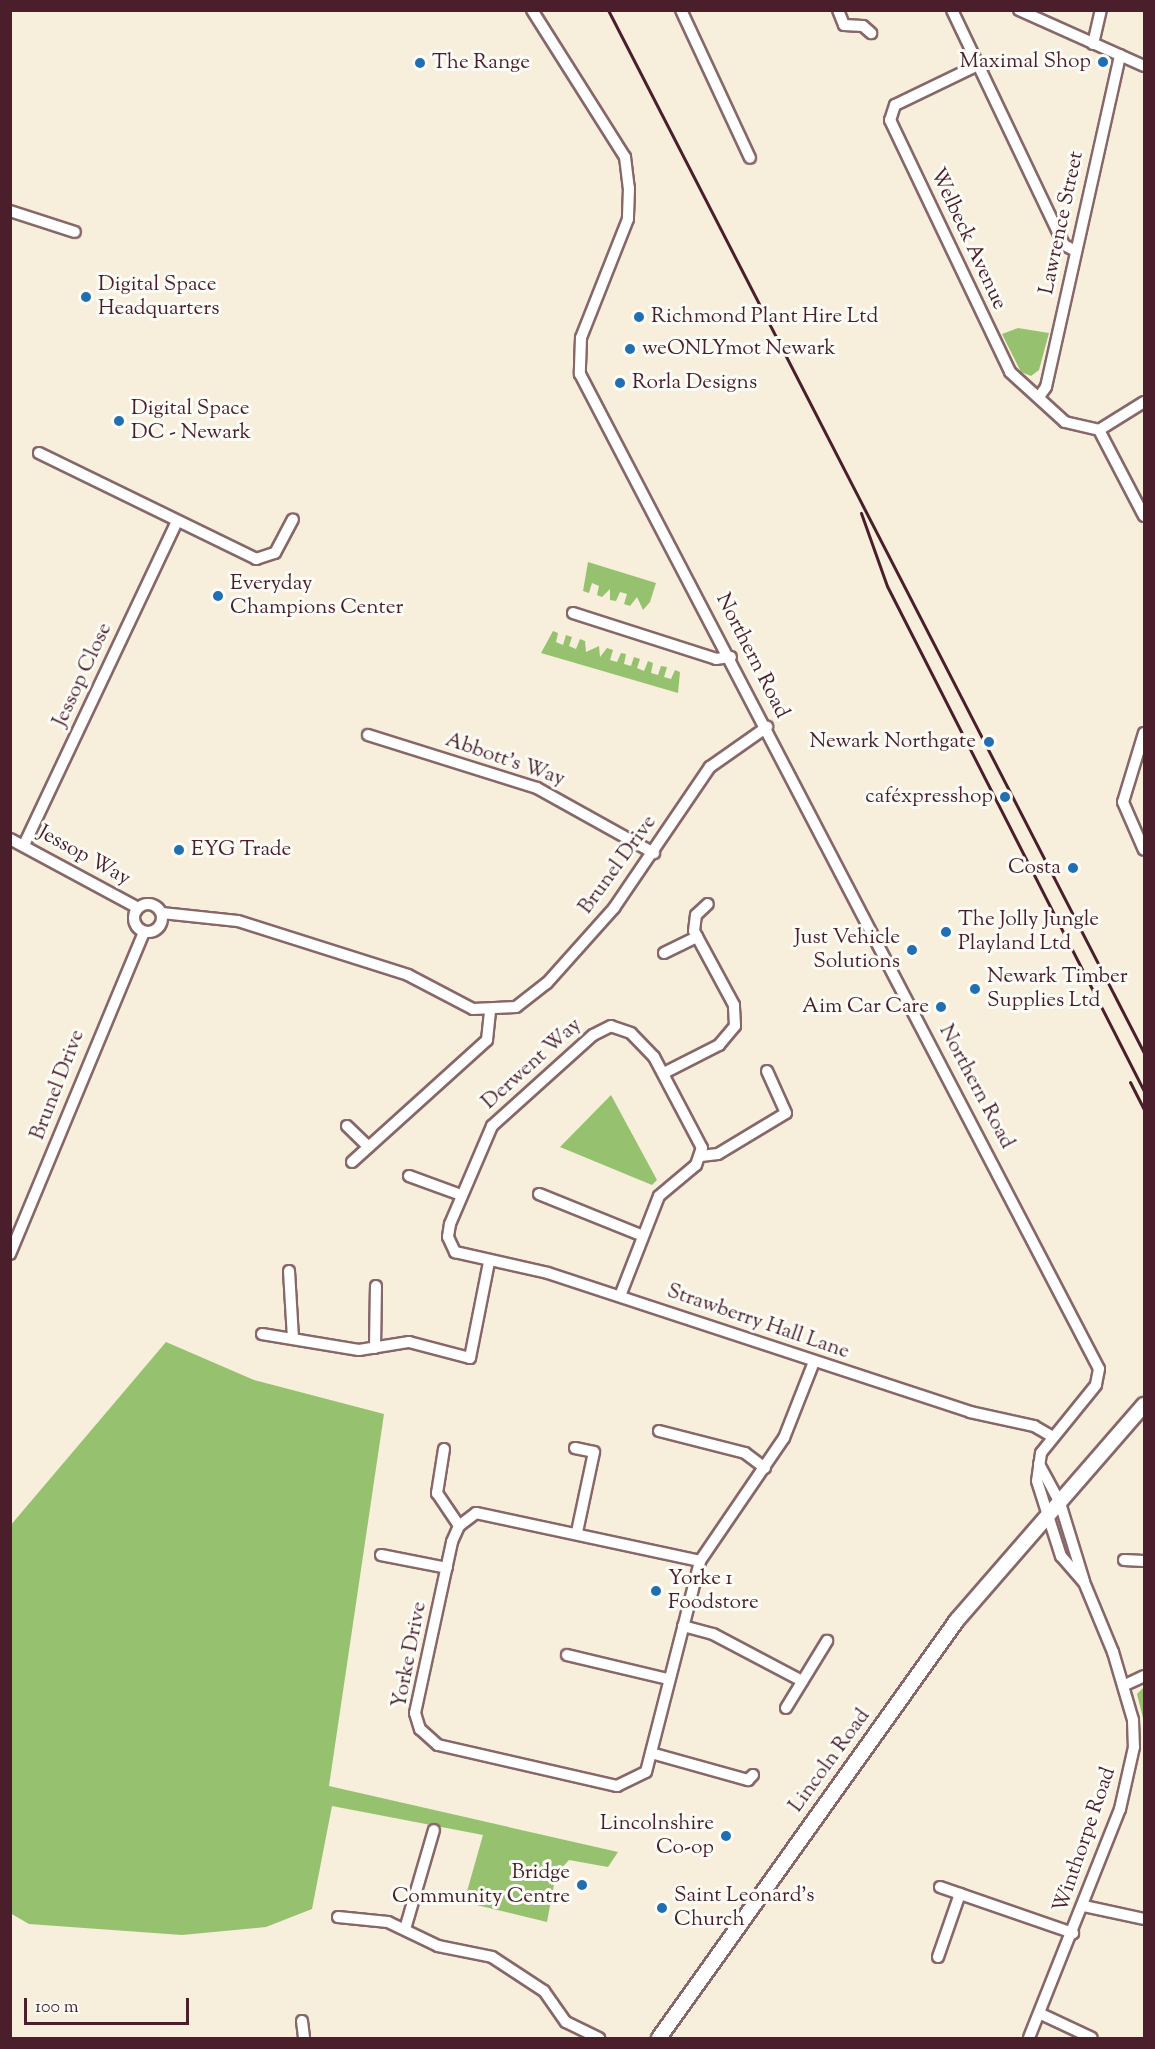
<!DOCTYPE html>
<meta charset="utf-8">
<style>
body{margin:0}
#map{position:relative;width:1155px;height:2049px;overflow:hidden;background:#f7eedc;font-family:"Sorts Mill Goudy",serif}
div>[style]{position:absolute}
.green>*{inset:0;background:#96c26f}
.roads{filter:drop-shadow(2px 0 #876769) drop-shadow(-2px 0 #876769) drop-shadow(0 2px #876769) drop-shadow(0 -2px #876769)}
.minor>*{height:10px;margin:-5px;padding:0 5px;transform-origin:5px;border-radius:5px;background:#fff}
.minor>.ring{margin:-5px;padding:0;box-sizing:content-box;background:none;border:10px solid #fff;border-radius:50%}
.major>*{height:14px;margin:-7px;padding:0 7px;transform-origin:7px;border-radius:7px;background:#fff}
.rail>*{height:3px;margin:-1.5px;padding:0 1.5px;transform-origin:1.5px;border-radius:1.5px;background:#4a1f2b}
.dots>*{width:16px;height:16px;translate:-50% -50%;box-sizing:border-box;border:3px solid #fdfcf7;border-radius:50%}
span{translate:-50% -50%;white-space:nowrap;text-align:center;line-height:1.15;-webkit-text-stroke:6px #fdfcf7;paint-order:stroke}
.poi-label{font-size:21px;color:#4a1f2b}
.right{translate:-100% -50%;text-align:right}
.left{translate:0 -50%;text-align:left}
.street-label{font-size:21px;color:#4a1f2b}
.frame{position:absolute;inset:0;border:12px solid #4a1f2b;pointer-events:none}
.scale{position:absolute;left:24px;top:1998px;width:165px;height:27px;box-sizing:border-box;border:3px solid #4a1f2b;border-top:0;padding-left:8px;font-size:18px;line-height:21px;white-space:nowrap;color:#4a1f2b;-webkit-text-stroke:4px #fdfcf7;paint-order:stroke}
</style>
<div id="map">
<div class="green">
<i style="clip-path:polygon(1018px 328px,1049px 333px,1039px 370px,1031px 376px,1021px 372px,1002px 334px)"></i>
<i style="clip-path:polygon(588px 562px,656px 583px,650px 602px,643px 610px,637px 597px,630px 606px,624px 604px,627px 594px,620px 592px,616px 601px,610px 600px,610px 589px,602px 597px,597px 595px,599px 586px,592px 583px,589px 593px,583px 591px)"></i>
<i style="clip-path:polygon(553px 631px,558px 633px,556px 642px,563px 645px,566px 635px,572px 637px,569px 646px,576px 649px,580px 639px,585px 641px,586px 652px,599px 646px,600px 657px,607px 648px,613px 650px,610px 660px,617px 662px,621px 653px,626px 654px,624px 664px,631px 666px,634px 657px,640px 659px,637px 668px,644px 671px,648px 661px,653px 663px,651px 673px,658px 675px,661px 666px,667px 667px,664px 677px,671px 679px,675px 670px,680px 672px,678px 693px,541px 653px)"></i>
<i style="clip-path:polygon(611px 1095px,657px 1180px,652px 1185px,560px 1147px)"></i>
<i style="clip-path:polygon(166px 1342px,254px 1380px,384px 1414px,329px 1786px,618px 1852px,608px 1867px,569px 1860px,556px 1874px,547px 1922px,464px 1902px,483px 1835px,332px 1806px,312px 1909px,266px 1927px,182px 1935px,29px 1924px,10px 1913px,10px 1526px)"></i>
<i style="clip-path:polygon(1144px 1687px,1144px 1722px,1137px 1694px)"></i>
</div>
<div class="roads">
<div class="minor">
<i style="left:532px;top:10px;width:174px;rotate:57.7deg"></i>
<i style="left:625px;top:157px;width:31px;rotate:83deg"></i>
<i style="left:629px;top:188px;width:31px;rotate:92deg"></i>
<i style="left:628px;top:219px;width:128px;rotate:111.6deg"></i>
<i style="left:581px;top:338px;width:36px;rotate:92deg"></i>
<i style="left:580px;top:374px;width:1122px;rotate:62.45deg"></i>
<i style="left:1099px;top:1369px;width:16px;rotate:101deg"></i>
<i style="left:1096px;top:1385px;width:87px;rotate:129deg"></i>
<i style="left:1041px;top:1453px;width:28px;rotate:98deg"></i>
<i style="left:1037px;top:1481px;width:79px;rotate:72.3deg"></i>
<i style="left:1061px;top:1556px;width:35px;rotate:49deg"></i>
<i style="left:1084px;top:1582px;width:76px;rotate:67.5deg"></i>
<i style="left:1113px;top:1652px;width:71px;rotate:73.6deg"></i>
<i style="left:1133px;top:1720px;width:27px;rotate:88deg"></i>
<i style="left:1134px;top:1747px;width:64px;rotate:102.7deg"></i>
<i style="left:1120px;top:1809px;width:246px;rotate:111.7deg"></i>
<i style="left:681px;top:10px;width:163px;rotate:65deg"></i>
<i style="left:838px;top:10px;width:16px;rotate:68deg"></i>
<i style="left:844px;top:25px;width:19px;rotate:3deg"></i>
<i style="left:863px;top:26px;width:11px;rotate:41deg"></i>
<i style="left:952px;top:10px;width:260px;rotate:64.5deg"></i>
<i style="left:1064px;top:245px;width:13px;rotate:27deg"></i>
<i style="left:1019px;top:10px;width:137px;rotate:24.1deg"></i>
<i style="left:1093px;top:44px;width:35px;rotate:-77deg"></i>
<i style="left:978px;top:65px;width:92px;rotate:154.3deg"></i>
<i style="left:895px;top:105px;width:16px;rotate:108deg"></i>
<i style="left:890px;top:120px;width:279px;rotate:64.5deg"></i>
<i style="left:1010px;top:372px;width:74px;rotate:42.3deg"></i>
<i style="left:1065px;top:422px;width:35px;rotate:13deg"></i>
<i style="left:10px;top:211px;width:68px;rotate:17.9deg"></i>
<i style="left:1039px;top:397px;width:12px;rotate:-55deg"></i>
<i style="left:1046px;top:387px;width:340px;rotate:-77.4deg"></i>
<i style="left:1099px;top:430px;width:97px;rotate:62.4deg"></i>
<i style="left:1099px;top:430px;width:53px;rotate:-31.9deg"></i>
<i style="left:39px;top:453px;width:242px;rotate:26deg"></i>
<i style="left:256px;top:559px;width:20px;rotate:-18deg"></i>
<i style="left:275px;top:553px;width:38px;rotate:-62deg"></i>
<i style="left:573px;top:613px;width:150px;rotate:17.8deg"></i>
<i style="left:716px;top:659px;width:15px;rotate:-8deg"></i>
<i style="left:1144px;top:733px;width:72px;rotate:106.9deg"></i>
<i style="left:1123px;top:802px;width:52px;rotate:66.4deg"></i>
<i style="left:368px;top:735px;width:177px;rotate:17.4deg"></i>
<i style="left:537px;top:788px;width:134px;rotate:29.1deg"></i>
<i style="left:10px;top:839px;width:145px;rotate:28.3deg"></i>
<i style="left:24px;top:845px;width:357px;rotate:-64.7deg"></i>
<i class="ring" style="left:134px;top:904px;width:18px;height:18px"></i>
<i style="left:162px;top:913px;width:76px;rotate:6deg"></i>
<i style="left:238px;top:921px;width:178px;rotate:17.6deg"></i>
<i style="left:408px;top:975px;width:73px;rotate:27.6deg"></i>
<i style="left:473px;top:1009px;width:43px;rotate:-2.7deg"></i>
<i style="left:516px;top:1007px;width:39px;rotate:-38deg"></i>
<i style="left:547px;top:983px;width:101px;rotate:-48.2deg"></i>
<i style="left:614px;top:908px;width:171px;rotate:-55.8deg"></i>
<i style="left:710px;top:767px;width:70px;rotate:-35.1deg"></i>
<i style="left:664px;top:953px;width:37px;rotate:-26deg"></i>
<i style="left:664px;top:1073px;width:62px;rotate:-27deg"></i>
<i style="left:719px;top:1045px;width:25px;rotate:-50deg"></i>
<i style="left:735px;top:1026px;width:21px;rotate:-93deg"></i>
<i style="left:734px;top:1005px;width:84px;rotate:-118.4deg"></i>
<i style="left:694px;top:931px;width:16px;rotate:-83deg"></i>
<i style="left:696px;top:915px;width:16px;rotate:-43deg"></i>
<i style="left:347px;top:1126px;width:30px;rotate:44deg"></i>
<i style="left:701px;top:1156px;width:17px;rotate:-7deg"></i>
<i style="left:718px;top:1154px;width:79px;rotate:-31.1deg"></i>
<i style="left:786px;top:1113px;width:46px;rotate:-114.3deg"></i>
<i style="left:352px;top:1162px;width:182px;rotate:-42.1deg"></i>
<i style="left:487px;top:1040px;width:28px;rotate:-84deg"></i>
<i style="left:409px;top:1176px;width:55px;rotate:20.1deg"></i>
<i style="left:539px;top:1194px;width:112px;rotate:22deg"></i>
<i style="left:10px;top:1254px;width:349px;rotate:-67.4deg"></i>
<i style="left:289px;top:1271px;width:68px;rotate:86.6deg"></i>
<i style="left:620px;top:1296px;width:107px;rotate:-68.7deg"></i>
<i style="left:659px;top:1196px;width:48px;rotate:-40deg"></i>
<i style="left:696px;top:1165px;width:18px;rotate:-71deg"></i>
<i style="left:702px;top:1148px;width:103px;rotate:-117.8deg"></i>
<i style="left:654px;top:1057px;width:33px;rotate:-134deg"></i>
<i style="left:631px;top:1033px;width:21px;rotate:-161deg"></i>
<i style="left:611px;top:1026px;width:20px;rotate:153deg"></i>
<i style="left:593px;top:1035px;width:136px;rotate:138deg"></i>
<i style="left:492px;top:1126px;width:107px;rotate:113.2deg"></i>
<i style="left:450px;top:1224px;width:13px;rotate:99deg"></i>
<i style="left:448px;top:1237px;width:17px;rotate:65deg"></i>
<i style="left:455px;top:1252px;width:95px;rotate:12.7deg"></i>
<i style="left:548px;top:1273px;width:444px;rotate:18.2deg"></i>
<i style="left:970px;top:1412px;width:66px;rotate:12.3deg"></i>
<i style="left:1034px;top:1426px;width:22px;rotate:30deg"></i>
<i style="left:262px;top:1334px;width:98px;rotate:9.4deg"></i>
<i style="left:359px;top:1350px;width:51px;rotate:-9.1deg"></i>
<i style="left:409px;top:1342px;width:63px;rotate:14.7deg"></i>
<i style="left:470px;top:1358px;width:98px;rotate:-78.8deg"></i>
<i style="left:375px;top:1348px;width:62px;rotate:-89.1deg"></i>
<i style="left:659px;top:1431px;width:89px;rotate:14.3deg"></i>
<i style="left:745px;top:1453px;width:25px;rotate:37deg"></i>
<i style="left:575px;top:1448px;width:19px;rotate:12deg"></i>
<i style="left:594px;top:1452px;width:82px;rotate:102deg"></i>
<i style="left:444px;top:1449px;width:45px;rotate:99deg"></i>
<i style="left:437px;top:1493px;width:40px;rotate:56deg"></i>
<i style="left:1039px;top:1464px;width:44px;rotate:61.7deg"></i>
<i style="left:1060px;top:1503px;width:82px;rotate:72.9deg"></i>
<i style="left:381px;top:1555px;width:67px;rotate:11.1deg"></i>
<i style="left:1124px;top:1560px;width:20px;rotate:3deg"></i>
<i style="left:700px;top:1561px;width:229px;rotate:-167.9deg"></i>
<i style="left:476px;top:1513px;width:21px;rotate:143deg"></i>
<i style="left:459px;top:1526px;width:17px;rotate:114deg"></i>
<i style="left:452px;top:1542px;width:175px;rotate:102.2deg"></i>
<i style="left:415px;top:1713px;width:17px;rotate:73deg"></i>
<i style="left:420px;top:1729px;width:24px;rotate:42deg"></i>
<i style="left:438px;top:1745px;width:184px;rotate:12.9deg"></i>
<i style="left:617px;top:1786px;width:32px;rotate:-26deg"></i>
<i style="left:646px;top:1772px;width:218px;rotate:-75.6deg"></i>
<i style="left:700px;top:1561px;width:149px;rotate:-55.7deg"></i>
<i style="left:784px;top:1438px;width:82px;rotate:-68.5deg"></i>
<i style="left:683px;top:1626px;width:31px;rotate:15deg"></i>
<i style="left:713px;top:1634px;width:101px;rotate:27.8deg"></i>
<i style="left:567px;top:1655px;width:104px;rotate:13.4deg"></i>
<i style="left:1125px;top:1685px;width:21px;rotate:-25deg"></i>
<i style="left:786px;top:1708px;width:79px;rotate:-58.5deg"></i>
<i style="left:651px;top:1753px;width:101px;rotate:15.6deg"></i>
<i style="left:748px;top:1780px;width:7px;rotate:-45deg"></i>
<i style="left:940px;top:1887px;width:141px;rotate:19.1deg"></i>
<i style="left:1084px;top:1906px;width:61px;rotate:12.2deg"></i>
<i style="left:338px;top:1917px;width:50px;rotate:5.7deg"></i>
<i style="left:388px;top:1922px;width:55px;rotate:25.6deg"></i>
<i style="left:438px;top:1946px;width:55px;rotate:11.5deg"></i>
<i style="left:492px;top:1957px;width:62px;rotate:33.2deg"></i>
<i style="left:544px;top:1991px;width:38px;rotate:55deg"></i>
<i style="left:566px;top:2022px;width:37px;rotate:26deg"></i>
<i style="left:405px;top:1929px;width:103px;rotate:-73.7deg"></i>
<i style="left:938px;top:1957px;width:67px;rotate:-70.8deg"></i>
<i style="left:1041px;top:2014px;width:56px;rotate:25.2deg"></i>
<i style="left:302px;top:2021px;width:17px;rotate:83deg"></i>
</div>
<div class="major">
<i style="left:659px;top:2038px;width:513px;rotate:-54.51deg"></i>
<i style="left:957px;top:1620px;width:285px;rotate:-49deg"></i>
</div>
</div>
<div class="rail">
<i style="left:608px;top:10px;width:1173px;rotate:62.8deg"></i>
<i style="left:861px;top:513px;width:77px;rotate:70.4deg"></i>
<i style="left:887px;top:586px;width:567px;rotate:63.03deg"></i>
<i style="left:1130px;top:1082px;width:30px;rotate:63deg"></i>
</div>
<div class="dots">
<i style="left:1103px;top:62px;background:#1f6fb2"></i>
<i style="left:420px;top:63px;background:#1f6fb2"></i>
<i style="left:86px;top:297px;background:#1f6fb2"></i>
<i style="left:639px;top:317px;background:#1f6fb2"></i>
<i style="left:630px;top:349px;background:#1f6fb2"></i>
<i style="left:620px;top:383px;background:#1f6fb2"></i>
<i style="left:119px;top:421px;background:#1f6fb2"></i>
<i style="left:218px;top:596px;background:#1f6fb2"></i>
<i style="left:989px;top:742px;background:#1f6fb2"></i>
<i style="left:1005px;top:797px;background:#1f6fb2"></i>
<i style="left:179px;top:850px;background:#1f6fb2"></i>
<i style="left:1073px;top:868px;background:#1f6fb2"></i>
<i style="left:946px;top:932px;background:#1f6fb2"></i>
<i style="left:912px;top:950px;background:#1f6fb2"></i>
<i style="left:975px;top:989px;background:#1f6fb2"></i>
<i style="left:941px;top:1007px;background:#1f6fb2"></i>
<i style="left:656px;top:1591px;background:#1f6fb2"></i>
<i style="left:726px;top:1836px;background:#1f6fb2"></i>
<i style="left:582px;top:1885px;background:#1f6fb2"></i>
<i style="left:662px;top:1908px;background:#1f6fb2"></i>
</div>
<div class="poi-label">
<span class="right" style="left:1091px;top:62px">Maximal Shop</span>
<span class="left" style="left:432px;top:63px">The Range</span>
<span class="left" style="left:98px;top:297px">Digital Space<br>Headquarters</span>
<span class="left" style="left:651px;top:317px">Richmond Plant Hire Ltd</span>
<span class="left" style="left:642px;top:349px">weONLYmot Newark</span>
<span class="left" style="left:632px;top:383px">Rorla Designs</span>
<span class="left" style="left:131px;top:421px">Digital Space<br>DC - Newark</span>
<span class="left" style="left:230px;top:596px">Everyday<br>Champions Center</span>
<span class="right" style="left:976px;top:742px">Newark Northgate</span>
<span class="right" style="left:993px;top:797px">caféxpresshop</span>
<span class="left" style="left:191px;top:850px">EYG Trade</span>
<span class="right" style="left:1061px;top:868px">Costa</span>
<span class="left" style="left:958px;top:932px">The Jolly Jungle<br>Playland Ltd</span>
<span class="right" style="left:900px;top:950px">Just Vehicle<br>Solutions</span>
<span class="left" style="left:987px;top:989px">Newark Timber<br>Supplies Ltd</span>
<span class="right" style="left:929px;top:1007px">Aim Car Care</span>
<span class="left" style="left:668px;top:1591px">Yorke 1<br>Foodstore</span>
<span class="right" style="left:714px;top:1836px">Lincolnshire<br>Co-op</span>
<span class="right" style="left:570px;top:1885px">Bridge<br>Community Centre</span>
<span class="left" style="left:674px;top:1908px">Saint Leonard's<br>Church</span>
</div>
<div class="street-label">
<span style="left:1062px;top:223px;rotate:-78deg">Lawrence Street</span>
<span style="left:968px;top:239px;rotate:65deg">Welbeck Avenue</span>
<span style="left:752px;top:656px;rotate:63deg">Northern Road</span>
<span style="left:83px;top:675px;rotate:-65deg">Jessop Close</span>
<span style="left:505px;top:760px;rotate:19deg">Abbott's Way</span>
<span style="left:84px;top:856px;rotate:29deg">Jessop Way</span>
<span style="left:618px;top:865px;rotate:-54deg">Brunel Drive</span>
<span style="left:532px;top:1064px;rotate:-42deg">Derwent Way</span>
<span style="left:58px;top:1085px;rotate:-69deg">Brunel Drive</span>
<span style="left:976px;top:1087px;rotate:62deg">Northern Road</span>
<span style="left:758px;top:1322px;rotate:19deg">Strawberry Hall Lane</span>
<span style="left:410px;top:1655px;rotate:-79deg">Yorke Drive</span>
<span style="left:830px;top:1761px;rotate:-54deg">Lincoln Road</span>
<span style="left:1085px;top:1840px;rotate:-71deg">Winthorpe Road</span>
</div>
<div class="frame"></div>
<div class="scale">100 m</div>
</div>
